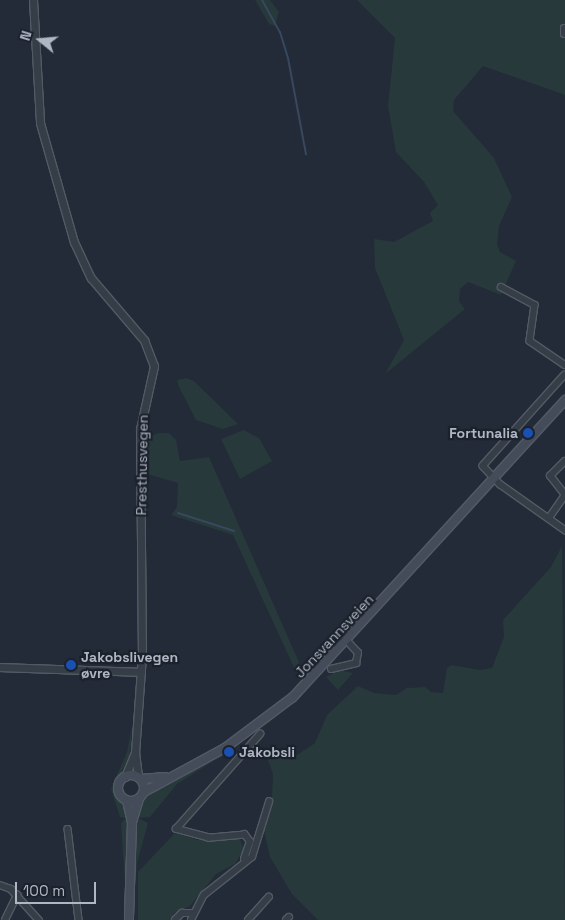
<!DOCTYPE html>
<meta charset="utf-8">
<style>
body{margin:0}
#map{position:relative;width:565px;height:920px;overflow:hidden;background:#222b37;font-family:"Space Grotesk",sans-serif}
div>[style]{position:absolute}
.green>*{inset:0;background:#27393a}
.stream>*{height:2px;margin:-1px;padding:0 1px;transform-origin:1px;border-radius:1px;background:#38485f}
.roads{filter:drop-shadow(1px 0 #535a65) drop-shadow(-1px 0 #535a65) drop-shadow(0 1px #535a65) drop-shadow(0 -1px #535a65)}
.minor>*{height:5.5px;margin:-2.75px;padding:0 2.75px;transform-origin:2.75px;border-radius:2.75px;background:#353d47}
.tertiary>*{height:7px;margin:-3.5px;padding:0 3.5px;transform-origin:3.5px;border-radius:3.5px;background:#353d47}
.secondary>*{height:8px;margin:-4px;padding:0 4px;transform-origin:4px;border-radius:4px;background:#444c5a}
.secondary>.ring{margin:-4px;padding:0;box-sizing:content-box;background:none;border:8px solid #444c5a;border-radius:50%}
.dots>*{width:14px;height:14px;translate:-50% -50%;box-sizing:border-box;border:2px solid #1b222c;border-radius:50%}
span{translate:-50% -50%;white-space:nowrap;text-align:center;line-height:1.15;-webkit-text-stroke:4.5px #1b222c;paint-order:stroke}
.poi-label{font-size:14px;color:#b0b7c4;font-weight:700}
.right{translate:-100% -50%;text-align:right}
.left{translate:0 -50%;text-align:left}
.street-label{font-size:14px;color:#b0b7c4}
.north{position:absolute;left:15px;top:15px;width:50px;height:50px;-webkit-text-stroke:4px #1b222c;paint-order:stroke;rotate:287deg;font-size:14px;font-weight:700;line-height:20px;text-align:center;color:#b0b7c4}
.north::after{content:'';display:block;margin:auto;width:18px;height:22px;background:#b0b7c4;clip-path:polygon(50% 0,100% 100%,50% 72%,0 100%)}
.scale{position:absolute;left:15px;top:882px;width:81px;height:22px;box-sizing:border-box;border:2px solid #b0b7c4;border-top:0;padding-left:6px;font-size:15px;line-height:18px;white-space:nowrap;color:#b0b7c4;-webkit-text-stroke:4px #1b222c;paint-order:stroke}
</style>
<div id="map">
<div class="green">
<i style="clip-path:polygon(255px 0,270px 0,279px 12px,275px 26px,269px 24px)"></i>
<i style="clip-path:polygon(357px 0,565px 0,565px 95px,483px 66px,454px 100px,453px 111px,494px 158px,512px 197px,499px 226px,497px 244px,500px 252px,516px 261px,501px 295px,468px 282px,460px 289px,459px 301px,465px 309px,385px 374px,404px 340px,375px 268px,374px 239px,394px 242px,433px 221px,430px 213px,438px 205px,424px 182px,396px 152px,388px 106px,395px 38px)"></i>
<i style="clip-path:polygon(186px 378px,194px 381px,238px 424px,223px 429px,196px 420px,179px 387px,177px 380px)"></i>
<i style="clip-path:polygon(244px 430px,259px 438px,272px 461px,240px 479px,221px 439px)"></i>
<i style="clip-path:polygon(159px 433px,169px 433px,176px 440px,180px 461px,209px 457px,301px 667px,297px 674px,233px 535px,171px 515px,177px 507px,178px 483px,144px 473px,144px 438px)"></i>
<i style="clip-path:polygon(562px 546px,565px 920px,318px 920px,292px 894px,270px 857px,263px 826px,272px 797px,273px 774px,268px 760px,282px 751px,297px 755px,315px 743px,327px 715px,358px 686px,374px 693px,396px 695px,407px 688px,425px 687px,431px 692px,443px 693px,447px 668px,451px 665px,480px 670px,492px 668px,504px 637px,503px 620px,551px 567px)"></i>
<i style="clip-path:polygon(339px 670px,353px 673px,338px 690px,326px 677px)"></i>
<i style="clip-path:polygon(132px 726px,130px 755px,114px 788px,128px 817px,125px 884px,121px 823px,126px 818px,120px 817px,111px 789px,127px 752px)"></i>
<i style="clip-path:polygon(215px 760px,177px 784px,150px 817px,138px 818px,148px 823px,137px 863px,133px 920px,135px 831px,138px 816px,144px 801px,150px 793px)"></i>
<i style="clip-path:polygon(175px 833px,198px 840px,239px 837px,244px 849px,235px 864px,216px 874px,190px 906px,173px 914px,173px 920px,138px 920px,138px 872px)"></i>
</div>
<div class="stream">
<i style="left:262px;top:0;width:37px;rotate:61deg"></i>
<i style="left:280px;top:32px;width:27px;rotate:73deg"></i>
<i style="left:288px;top:58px;width:98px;rotate:79.4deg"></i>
<i style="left:178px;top:513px;width:59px;rotate:17.8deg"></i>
</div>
<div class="roads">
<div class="minor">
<i style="left:565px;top:28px;width:6px;rotate:90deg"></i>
<i style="left:501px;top:287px;width:38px;rotate:28deg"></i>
<i style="left:535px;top:305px;width:36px;rotate:98deg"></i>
<i style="left:530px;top:341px;width:42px;rotate:34.4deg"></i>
<i style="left:565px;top:375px;width:122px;rotate:132deg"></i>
<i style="left:483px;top:466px;width:25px;rotate:47deg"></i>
<i style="left:500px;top:484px;width:80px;rotate:35.3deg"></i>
<i style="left:565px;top:495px;width:24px;rotate:-128deg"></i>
<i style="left:550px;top:476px;width:21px;rotate:-45deg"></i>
<i style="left:549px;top:518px;width:28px;rotate:-55deg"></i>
<i style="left:331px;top:669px;width:26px;rotate:-13deg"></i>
<i style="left:356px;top:663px;width:10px;rotate:-79deg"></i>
<i style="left:358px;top:653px;width:16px;rotate:-133deg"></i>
<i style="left:68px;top:829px;width:92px;rotate:83.1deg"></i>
<i style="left:244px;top:859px;width:18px;rotate:-71deg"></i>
<i style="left:250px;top:842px;width:9px;rotate:-126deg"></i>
<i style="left:245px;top:835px;width:36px;rotate:175deg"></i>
<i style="left:209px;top:838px;width:34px;rotate:-165deg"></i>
<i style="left:176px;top:829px;width:127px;rotate:-48.5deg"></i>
<i style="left:0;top:885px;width:12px;rotate:20deg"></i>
<i style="left:11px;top:889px;width:42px;rotate:47.9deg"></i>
<i style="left:5px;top:920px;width:28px;rotate:-64deg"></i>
<i style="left:175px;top:920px;width:10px;rotate:-45deg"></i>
<i style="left:182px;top:913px;width:10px"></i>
<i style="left:191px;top:920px;width:28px;rotate:-63deg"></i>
<i style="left:204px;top:895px;width:61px;rotate:-38.4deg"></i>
<i style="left:252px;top:857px;width:58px;rotate:-72.8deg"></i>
<i style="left:248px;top:920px;width:31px;rotate:-48deg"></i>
<i style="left:286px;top:920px;width:4px;rotate:-45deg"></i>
</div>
<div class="tertiary">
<i style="left:33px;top:0;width:123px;rotate:86.7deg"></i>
<i style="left:40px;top:123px;width:124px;rotate:74.1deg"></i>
<i style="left:74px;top:242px;width:40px;rotate:65deg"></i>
<i style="left:91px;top:278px;width:82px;rotate:49.5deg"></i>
<i style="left:144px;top:340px;width:28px;rotate:69deg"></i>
<i style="left:154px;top:366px;width:65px;rotate:102.5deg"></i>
<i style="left:140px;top:429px;width:226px;rotate:89.5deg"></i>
<i style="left:142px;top:655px;width:97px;rotate:94.1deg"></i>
<i style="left:135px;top:752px;width:25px;rotate:83deg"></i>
<i style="left:0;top:667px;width:141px;rotate:2deg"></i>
<i style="left:125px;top:777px;width:27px;rotate:-68deg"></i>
</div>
<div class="secondary">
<i class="ring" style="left:118px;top:775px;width:18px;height:18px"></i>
<i style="left:141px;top:779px;width:24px;rotate:-5deg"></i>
<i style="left:144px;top:792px;width:92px;rotate:-28.5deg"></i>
<i style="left:225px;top:748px;width:85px;rotate:-36.9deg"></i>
<i style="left:293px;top:697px;width:403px;rotate:-47.5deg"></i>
<i style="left:127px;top:801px;width:22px;rotate:77deg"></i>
<i style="left:132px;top:822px;width:98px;rotate:91.8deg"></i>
<i style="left:132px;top:822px;width:24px;rotate:-73deg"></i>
</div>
</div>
<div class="dots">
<i style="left:528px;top:433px;background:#1a4fb4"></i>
<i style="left:71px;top:665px;background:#1a4fb4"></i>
<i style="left:229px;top:752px;background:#1a4fb4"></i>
</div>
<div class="poi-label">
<span class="right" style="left:518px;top:433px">Fortunalia</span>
<span class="left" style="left:81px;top:665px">Jakobslivegen<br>øvre</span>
<span class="left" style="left:239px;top:752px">Jakobsli</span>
</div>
<div class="street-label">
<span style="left:142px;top:465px;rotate:-89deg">Presthusvegen</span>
<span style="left:334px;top:636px;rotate:-47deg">Jonsvannsveien</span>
</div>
<div class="north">N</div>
<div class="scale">100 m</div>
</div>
